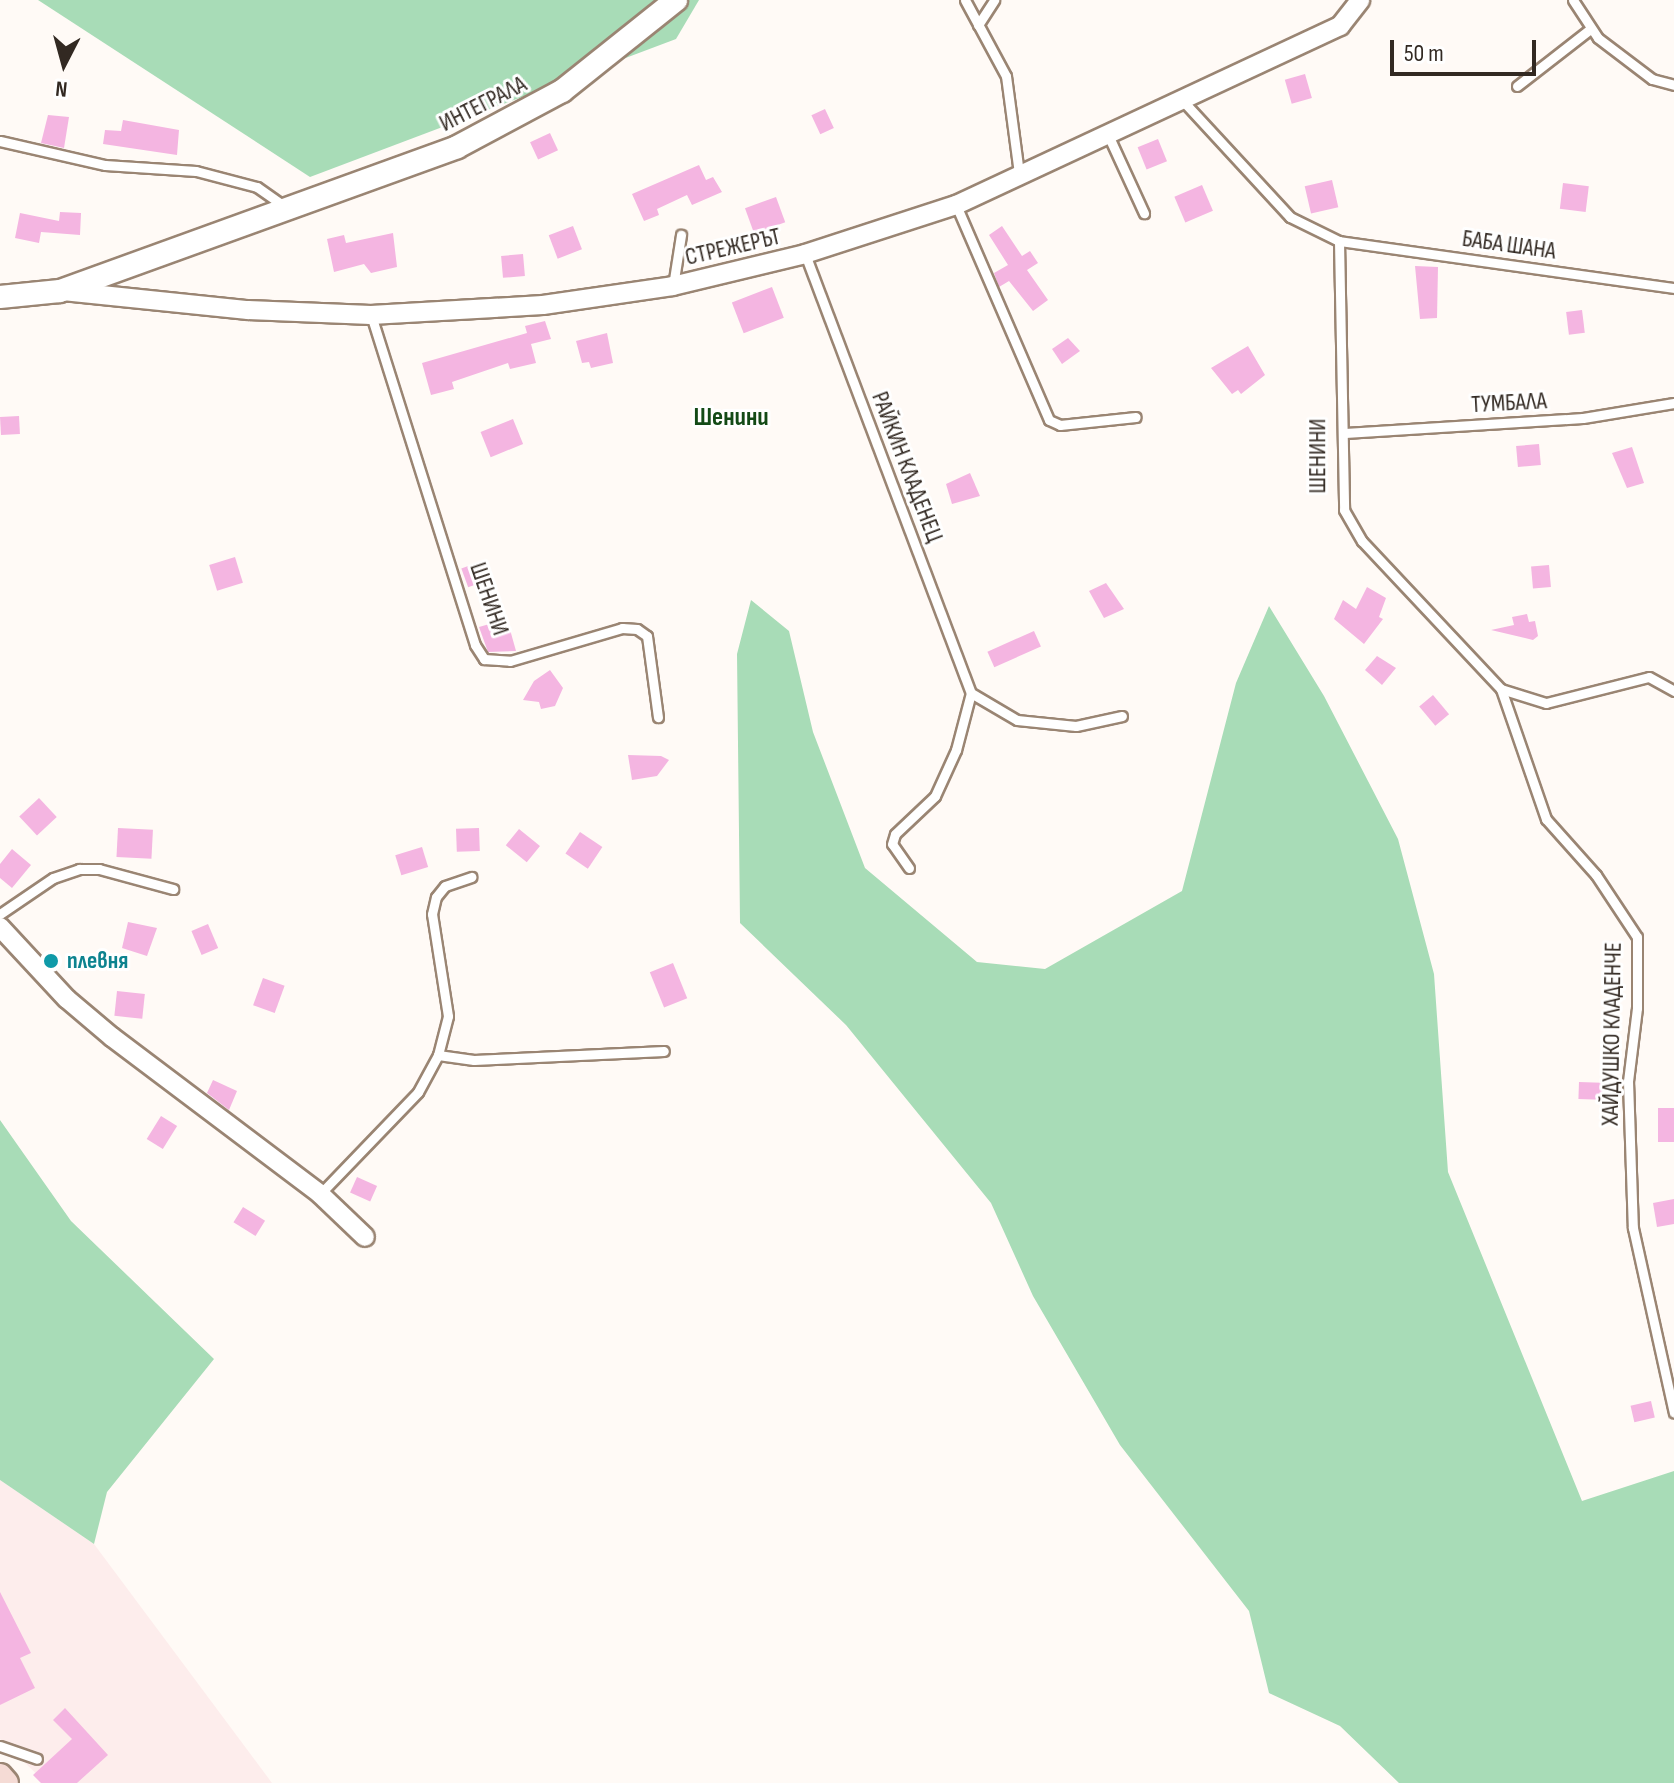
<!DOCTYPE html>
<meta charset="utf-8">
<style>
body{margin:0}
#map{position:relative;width:1674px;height:1783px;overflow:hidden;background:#fffaf6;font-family:"Sofia Sans Condensed",sans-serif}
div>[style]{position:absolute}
.industrial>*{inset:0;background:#fdedec}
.green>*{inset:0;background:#a8dcb7}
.building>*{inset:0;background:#f4b5e1;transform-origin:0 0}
.roads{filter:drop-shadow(2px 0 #9a8573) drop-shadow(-2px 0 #9a8573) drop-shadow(0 2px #9a8573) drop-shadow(0 -2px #9a8573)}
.service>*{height:9px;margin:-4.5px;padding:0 4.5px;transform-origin:4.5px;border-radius:4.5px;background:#fff}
.minor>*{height:18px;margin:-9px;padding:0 9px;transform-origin:9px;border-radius:9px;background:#fff}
.tertiary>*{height:22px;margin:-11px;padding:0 11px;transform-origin:11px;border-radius:11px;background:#fff}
.secondary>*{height:24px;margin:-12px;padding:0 12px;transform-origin:12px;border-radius:12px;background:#f5dbd5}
.dots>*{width:22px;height:22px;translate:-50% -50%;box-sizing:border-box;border:4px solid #fff;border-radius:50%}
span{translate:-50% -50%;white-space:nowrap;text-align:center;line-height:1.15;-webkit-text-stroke:6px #fff;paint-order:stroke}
.street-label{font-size:24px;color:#322922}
.culture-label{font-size:24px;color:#0d838f;font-weight:700}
.left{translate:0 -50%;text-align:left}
.neighbourhood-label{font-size:26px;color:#134a16;font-weight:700}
.north{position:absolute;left:24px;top:24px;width:80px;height:80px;-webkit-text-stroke:6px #fff;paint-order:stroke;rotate:186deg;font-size:22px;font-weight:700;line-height:32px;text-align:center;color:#322922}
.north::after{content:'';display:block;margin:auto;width:28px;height:36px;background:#322922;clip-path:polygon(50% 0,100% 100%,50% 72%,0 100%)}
.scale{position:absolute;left:1390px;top:40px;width:146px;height:36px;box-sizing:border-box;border:4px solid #322922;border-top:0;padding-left:10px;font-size:24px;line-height:28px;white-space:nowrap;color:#322922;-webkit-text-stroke:6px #fff;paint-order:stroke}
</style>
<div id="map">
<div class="industrial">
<i style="clip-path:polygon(0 1480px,94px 1544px,272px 1783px,46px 1783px,0 1739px)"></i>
</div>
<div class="green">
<i style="clip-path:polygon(38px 0,699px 0,676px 39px,310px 177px)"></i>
<i style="clip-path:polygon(751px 600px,789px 631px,813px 732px,865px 868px,977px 962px,1045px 969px,1182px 891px,1236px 683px,1269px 606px,1324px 696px,1398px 839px,1434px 974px,1448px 1172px,1582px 1501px,1674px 1471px,1674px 1783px,1399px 1783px,1340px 1726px,1269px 1693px,1249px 1611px,1120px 1445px,1033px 1296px,991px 1203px,846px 1025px,740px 923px,737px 654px)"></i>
<i style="clip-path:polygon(0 1120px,71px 1221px,214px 1359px,107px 1492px,94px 1544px,0 1480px)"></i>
</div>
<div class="building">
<i style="left:1305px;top:74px;width:25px;height:21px;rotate:74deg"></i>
<i style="left:825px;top:109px;width:21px;height:15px;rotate:65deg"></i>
<i style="clip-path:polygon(48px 115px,69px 117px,64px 148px,41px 143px)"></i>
<i style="clip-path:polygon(123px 120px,179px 130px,177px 155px,103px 144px,105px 130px,121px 131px)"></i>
<i style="left:550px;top:133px;width:19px;height:22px;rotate:65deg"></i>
<i style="left:1158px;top:139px;width:24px;height:22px;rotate:68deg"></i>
<i style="clip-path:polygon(699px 165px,706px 180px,713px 177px,722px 192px,692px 205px,687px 195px,657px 209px,659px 215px,644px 221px,632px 194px)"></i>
<i style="left:1332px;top:180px;width:28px;height:28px;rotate:77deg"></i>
<i style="left:1563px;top:183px;width:26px;height:26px;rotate:7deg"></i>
<i style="left:1202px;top:185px;width:28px;height:30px;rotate:67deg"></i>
<i style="left:776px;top:197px;width:27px;height:33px;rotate:70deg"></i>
<i style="clip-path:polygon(60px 212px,81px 213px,80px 235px,41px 232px,39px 243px,15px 238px,20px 213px,59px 221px)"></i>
<i style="left:573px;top:226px;width:25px;height:26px;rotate:69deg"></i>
<i style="clip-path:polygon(1002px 226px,1022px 256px,1030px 251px,1038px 263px,1027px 270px,1048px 300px,1033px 311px,1009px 281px,999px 287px,994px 273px,1008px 265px,989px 235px)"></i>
<i style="clip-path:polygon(393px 233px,397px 267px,371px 273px,364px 264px,334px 272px,327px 239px,344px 235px,346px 243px)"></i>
<i style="left:523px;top:254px;width:22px;height:22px;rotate:85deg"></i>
<i style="clip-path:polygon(1415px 266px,1438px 267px,1437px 318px,1420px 319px)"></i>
<i style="left:772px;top:287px;width:33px;height:43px;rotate:69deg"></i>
<i style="left:1582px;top:310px;width:23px;height:16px;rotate:83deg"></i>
<i style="clip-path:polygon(545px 321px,551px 339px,531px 344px,536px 363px,510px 369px,508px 363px,452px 382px,454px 389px,431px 395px,422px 363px,527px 333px,525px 326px)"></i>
<i style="clip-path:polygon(607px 333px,613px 363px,591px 368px,589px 362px,582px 363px,576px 341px)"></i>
<i style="clip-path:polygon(1068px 338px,1080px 351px,1062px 364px,1052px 349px)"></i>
<i style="clip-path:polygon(1248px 346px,1265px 375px,1241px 394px,1238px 390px,1232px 394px,1211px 368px)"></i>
<i style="left:19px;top:416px;width:18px;height:19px;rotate:87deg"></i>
<i style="left:513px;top:419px;width:27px;height:35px;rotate:68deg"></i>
<i style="left:1539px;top:444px;width:21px;height:23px;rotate:85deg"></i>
<i style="clip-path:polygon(1632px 447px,1644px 483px,1627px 488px,1612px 453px)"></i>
<i style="clip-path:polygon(970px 473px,980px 496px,952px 504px,946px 484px)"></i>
<i style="left:235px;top:557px;width:27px;height:27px;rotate:73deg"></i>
<i style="left:482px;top:561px;width:20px;height:22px;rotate:70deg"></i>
<i style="left:1549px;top:565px;width:22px;height:18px;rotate:85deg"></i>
<i style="clip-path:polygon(1106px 583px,1124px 609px,1104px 618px,1089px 591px)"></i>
<i style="clip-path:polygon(1367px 587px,1386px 598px,1379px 617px,1383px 619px,1364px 644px,1334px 619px,1343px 600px,1356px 609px)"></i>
<i style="clip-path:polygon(1527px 614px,1529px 622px,1535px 621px,1538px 636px,1533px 640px,1491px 630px,1514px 625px,1512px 617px)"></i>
<i style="clip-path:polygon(507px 619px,516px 651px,488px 652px,479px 627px)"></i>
<i style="left:1034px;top:631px;width:17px;height:51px;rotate:66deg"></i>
<i style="clip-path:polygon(1377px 656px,1396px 668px,1382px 685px,1365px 670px)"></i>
<i style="clip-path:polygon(550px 670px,563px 688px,555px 706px,541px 709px,539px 702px,523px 700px,534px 681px)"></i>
<i style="left:1433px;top:695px;width:25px;height:18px;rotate:50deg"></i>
<i style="clip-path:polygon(628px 755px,661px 756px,669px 760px,657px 776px,632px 780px)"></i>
<i style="left:39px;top:798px;width:26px;height:27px;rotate:47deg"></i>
<i style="left:118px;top:828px;width:35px;height:29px;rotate:3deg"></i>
<i style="left:479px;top:828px;width:23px;height:23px;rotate:88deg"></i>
<i style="left:519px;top:829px;width:27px;height:21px;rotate:39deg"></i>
<i style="left:580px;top:832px;width:27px;height:26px;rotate:34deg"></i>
<i style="left:422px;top:847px;width:21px;height:28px;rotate:73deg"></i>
<i style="clip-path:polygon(12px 849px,31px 865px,12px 888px,0 878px,0 864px)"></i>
<i style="clip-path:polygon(128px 922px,157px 928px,147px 956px,122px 948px)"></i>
<i style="left:208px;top:924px;width:26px;height:18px;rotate:67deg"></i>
<i style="left:673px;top:963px;width:38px;height:25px;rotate:68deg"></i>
<i style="left:263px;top:978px;width:23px;height:29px;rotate:20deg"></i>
<i style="left:117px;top:991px;width:28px;height:25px;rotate:6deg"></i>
<i style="clip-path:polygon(213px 1080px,237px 1091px,229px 1110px,207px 1093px)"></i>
<i style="left:1579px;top:1082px;width:30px;height:17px;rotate:2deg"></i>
<i style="left:1674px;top:1108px;width:34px;height:16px;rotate:90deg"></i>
<i style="left:161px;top:1116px;width:19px;height:27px;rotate:32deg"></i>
<i style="left:357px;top:1177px;width:22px;height:17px;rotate:24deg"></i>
<i style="clip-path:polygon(1674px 1199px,1674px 1224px,1657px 1227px,1653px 1203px)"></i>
<i style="left:243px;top:1207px;width:26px;height:18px;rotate:32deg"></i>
<i style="left:1651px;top:1401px;width:17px;height:21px;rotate:77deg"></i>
<i style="clip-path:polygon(0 1592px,31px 1653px,20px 1658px,35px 1688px,0 1705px)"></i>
<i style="clip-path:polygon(65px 1708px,108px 1755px,77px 1783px,41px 1783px,33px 1775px,72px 1739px,53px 1720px)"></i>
</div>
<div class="roads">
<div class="service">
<i style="left:965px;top:0;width:86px;rotate:61.7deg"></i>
<i style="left:1006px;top:76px;width:99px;rotate:82.4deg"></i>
<i style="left:1573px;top:0;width:45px;rotate:56.7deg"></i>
<i style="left:1598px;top:38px;width:68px;rotate:37.2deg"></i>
<i style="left:1652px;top:79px;width:23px;rotate:15deg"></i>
<i style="left:978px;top:25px;width:30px;rotate:-57deg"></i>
<i style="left:1517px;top:86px;width:91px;rotate:-37.9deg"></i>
<i style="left:1183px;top:101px;width:158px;rotate:47.3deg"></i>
<i style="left:1290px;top:217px;width:55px;rotate:26.1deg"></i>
<i style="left:1339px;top:241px;width:269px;rotate:88.9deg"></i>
<i style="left:1344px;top:510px;width:36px;rotate:60deg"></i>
<i style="left:1362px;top:541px;width:203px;rotate:46.8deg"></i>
<i style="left:1501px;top:689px;width:47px;rotate:17.3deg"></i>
<i style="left:1546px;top:703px;width:106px;rotate:-14.2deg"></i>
<i style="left:1649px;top:677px;width:29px;rotate:29deg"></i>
<i style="left:1109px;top:137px;width:84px;rotate:65.3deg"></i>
<i style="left:0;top:141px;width:108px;rotate:12.9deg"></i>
<i style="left:105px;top:165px;width:91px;rotate:3.8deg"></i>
<i style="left:196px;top:171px;width:63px;rotate:14.7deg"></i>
<i style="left:257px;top:187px;width:35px;rotate:35deg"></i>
<i style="left:956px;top:205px;width:234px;rotate:66.6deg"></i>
<i style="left:1049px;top:420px;width:12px;rotate:24deg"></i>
<i style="left:1060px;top:425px;width:76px;rotate:-6deg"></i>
<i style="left:1339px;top:241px;width:338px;rotate:8deg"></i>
<i style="left:805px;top:254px;width:469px;rotate:69.3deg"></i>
<i style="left:673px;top:286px;width:52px;rotate:-81.1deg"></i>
<i style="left:371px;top:315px;width:346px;rotate:72.5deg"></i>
<i style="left:475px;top:645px;width:17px;rotate:57deg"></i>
<i style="left:484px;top:659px;width:26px;rotate:4deg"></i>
<i style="left:510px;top:661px;width:117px;rotate:-16.4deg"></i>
<i style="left:622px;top:628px;width:15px;rotate:4deg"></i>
<i style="left:637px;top:629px;width:12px;rotate:35deg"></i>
<i style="left:647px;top:636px;width:82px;rotate:82.3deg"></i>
<i style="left:1345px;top:433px;width:238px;rotate:-3.6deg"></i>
<i style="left:1583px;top:418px;width:92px;rotate:-9.4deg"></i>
<i style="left:1501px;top:689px;width:138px;rotate:70.9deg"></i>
<i style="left:1546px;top:819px;width:75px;rotate:48.2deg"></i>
<i style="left:1596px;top:875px;width:74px;rotate:56.5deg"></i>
<i style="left:1637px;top:937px;width:71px;rotate:90deg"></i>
<i style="left:1637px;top:1008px;width:74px;rotate:97deg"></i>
<i style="left:1628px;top:1081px;width:147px;rotate:88.1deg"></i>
<i style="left:1633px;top:1228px;width:189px;rotate:77.5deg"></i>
<i style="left:971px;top:693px;width:53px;rotate:30.4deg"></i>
<i style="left:1017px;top:720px;width:59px;rotate:5.8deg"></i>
<i style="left:1076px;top:726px;width:47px;rotate:-12.3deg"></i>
<i style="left:909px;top:868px;width:29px;rotate:-125deg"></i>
<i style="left:892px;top:844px;width:10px;rotate:-73deg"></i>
<i style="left:895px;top:834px;width:55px;rotate:-43.5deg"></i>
<i style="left:935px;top:796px;width:51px;rotate:-65.5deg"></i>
<i style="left:956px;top:750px;width:59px;rotate:-75.3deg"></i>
<i style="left:0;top:914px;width:64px;rotate:-34.2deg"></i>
<i style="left:53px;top:878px;width:28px;rotate:-19deg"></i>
<i style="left:79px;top:869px;width:20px"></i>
<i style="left:99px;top:869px;width:77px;rotate:15.1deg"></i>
<i style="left:438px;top:1055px;width:36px;rotate:8deg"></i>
<i style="left:474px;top:1060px;width:190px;rotate:-2.7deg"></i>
<i style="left:320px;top:1194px;width:141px;rotate:-46.1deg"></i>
<i style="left:418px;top:1092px;width:42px;rotate:-61.6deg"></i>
<i style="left:438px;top:1055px;width:40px;rotate:-75.6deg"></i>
<i style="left:448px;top:1016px;width:103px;rotate:-98.9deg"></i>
<i style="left:432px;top:914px;width:17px;rotate:-77deg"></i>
<i style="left:436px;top:897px;width:14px;rotate:-51deg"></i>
<i style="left:445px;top:886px;width:28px;rotate:-19deg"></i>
<i style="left:0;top:1746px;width:39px;rotate:19deg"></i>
</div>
<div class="minor">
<i style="left:63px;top:291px;width:186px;rotate:5.9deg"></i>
<i style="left:248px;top:310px;width:123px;rotate:2.3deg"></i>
<i style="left:371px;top:315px;width:172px;rotate:-3.3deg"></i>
<i style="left:543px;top:305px;width:131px;rotate:-8.3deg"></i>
<i style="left:673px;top:286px;width:136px;rotate:-13.6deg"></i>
<i style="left:805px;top:254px;width:159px;rotate:-18deg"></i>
<i style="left:956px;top:205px;width:424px;rotate:-25deg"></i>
<i style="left:1340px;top:26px;width:33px;rotate:-52deg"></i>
<i style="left:0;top:927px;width:98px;rotate:47.1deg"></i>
<i style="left:67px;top:999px;width:59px;rotate:40.2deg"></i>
<i style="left:112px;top:1037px;width:261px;rotate:37deg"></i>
<i style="left:320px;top:1194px;width:62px;rotate:43.7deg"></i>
</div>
<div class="tertiary">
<i style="left:0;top:297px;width:60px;rotate:-5.7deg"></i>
<i style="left:60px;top:291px;width:422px;rotate:-19.9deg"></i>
<i style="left:457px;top:147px;width:119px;rotate:-28.1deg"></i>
<i style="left:562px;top:91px;width:146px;rotate:-38.6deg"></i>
</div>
<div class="secondary">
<i style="left:0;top:1776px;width:9px;rotate:49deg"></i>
</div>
</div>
<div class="dots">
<i style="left:51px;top:961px;background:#0f9aa8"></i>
</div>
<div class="street-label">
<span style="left:483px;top:104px;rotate:-27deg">ИНТЕГРАЛА</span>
<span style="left:1509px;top:245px;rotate:8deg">БАБА ШАНА</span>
<span style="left:733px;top:247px;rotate:-13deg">СТРЕЖЕРЪТ</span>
<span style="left:1509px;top:403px;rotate:-3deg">ТУМБАЛА</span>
<span style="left:1318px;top:456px;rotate:-90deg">ШЕНИНИ</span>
<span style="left:907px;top:467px;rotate:69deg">РАЙКИН КЛАДЕНЕЦ</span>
<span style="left:489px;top:599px;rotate:71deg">ШЕНИНИ</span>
<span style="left:1612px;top:1034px;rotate:-89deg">ХАЙДУШКО КЛАДЕНЧЕ</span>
</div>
<div class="culture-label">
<span class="left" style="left:67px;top:961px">плевня</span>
</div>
<div class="neighbourhood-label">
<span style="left:731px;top:418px">Шенини</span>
</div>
<div class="north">N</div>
<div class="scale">50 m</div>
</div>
